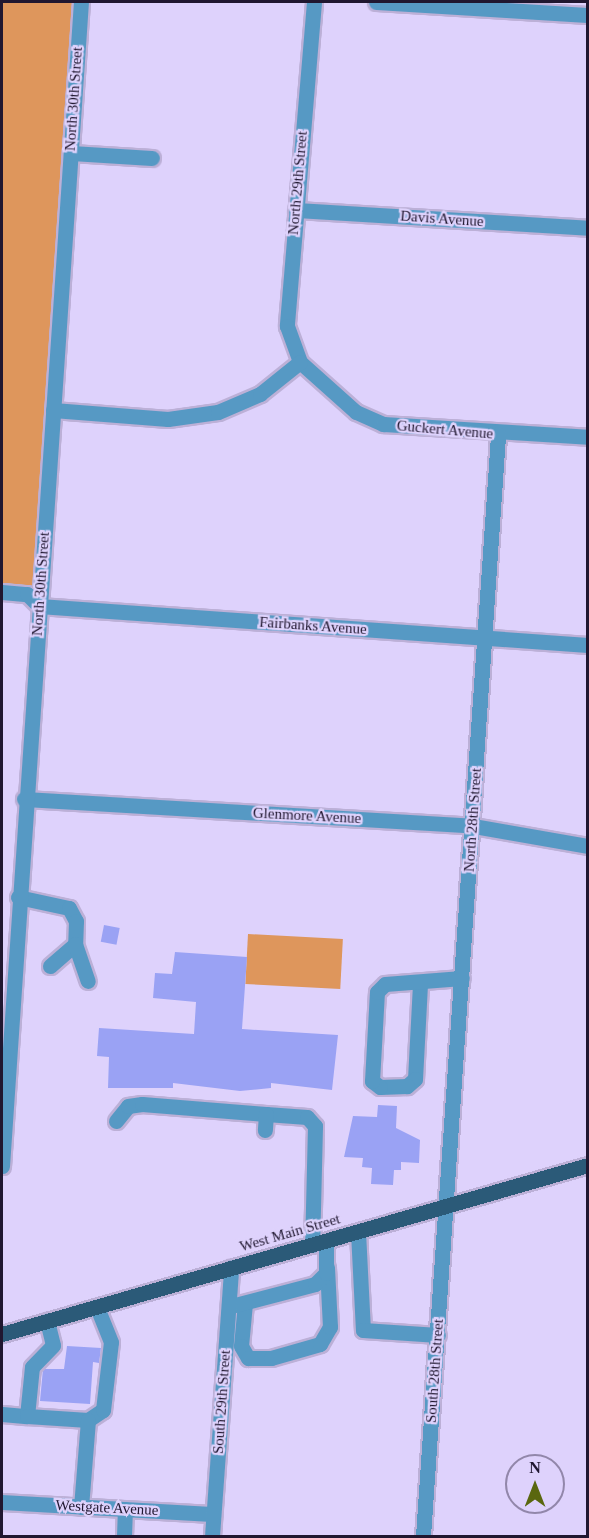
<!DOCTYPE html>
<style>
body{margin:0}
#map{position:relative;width:589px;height:1538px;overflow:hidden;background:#ded2fc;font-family:"Times New Roman",serif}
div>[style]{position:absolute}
.green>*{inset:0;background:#de965c;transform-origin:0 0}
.building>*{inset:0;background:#9aa2f4;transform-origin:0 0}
.roads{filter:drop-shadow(2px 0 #bcb0d7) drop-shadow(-2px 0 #bcb0d7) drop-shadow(0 2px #bcb0d7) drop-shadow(0 -2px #bcb0d7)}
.minor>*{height:15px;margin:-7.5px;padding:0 7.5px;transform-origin:7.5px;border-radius:7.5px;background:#5699c4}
.major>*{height:15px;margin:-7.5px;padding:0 7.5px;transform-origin:7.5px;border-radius:7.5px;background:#2b5a78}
span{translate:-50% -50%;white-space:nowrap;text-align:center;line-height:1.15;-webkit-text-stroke:4.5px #ded2fc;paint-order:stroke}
.street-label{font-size:15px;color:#201730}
.frame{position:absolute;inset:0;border:3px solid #201730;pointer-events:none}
.north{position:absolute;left:505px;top:1454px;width:60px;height:60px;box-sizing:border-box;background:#ded2fc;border:2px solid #9287aa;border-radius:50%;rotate:0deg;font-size:16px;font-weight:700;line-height:24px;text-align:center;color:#201730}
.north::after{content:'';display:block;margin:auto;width:21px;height:27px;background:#5a670f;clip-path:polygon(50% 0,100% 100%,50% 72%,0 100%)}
</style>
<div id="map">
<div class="green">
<i style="clip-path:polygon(2px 2px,80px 2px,33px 587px,2px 585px)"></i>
<i style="left:248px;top:934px;width:95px;height:50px;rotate:3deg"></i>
</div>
<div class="building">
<i style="left:104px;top:925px;width:16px;height:17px;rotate:11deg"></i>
<i style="clip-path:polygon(175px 952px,247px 957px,242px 1029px,338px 1035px,332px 1090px,271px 1083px,271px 1088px,240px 1091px,173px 1083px,173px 1088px,108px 1088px,109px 1057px,97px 1056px,99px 1028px,194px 1034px,196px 1002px,153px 998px,155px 973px,172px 974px)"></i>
<i style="clip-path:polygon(378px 1105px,397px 1106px,396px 1128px,420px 1140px,419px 1163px,401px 1162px,401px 1170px,394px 1170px,393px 1185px,371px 1184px,372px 1168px,362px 1167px,363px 1158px,344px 1157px,353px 1116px,377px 1117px)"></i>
<i style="clip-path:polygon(67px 1346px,101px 1348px,99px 1363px,93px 1362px,90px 1404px,40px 1401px,43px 1369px,64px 1369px)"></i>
</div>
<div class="roads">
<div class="minor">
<i style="left:314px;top:2px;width:325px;rotate:94.8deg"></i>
<i style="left:287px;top:326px;width:38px;rotate:70deg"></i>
<i style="left:300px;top:362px;width:75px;rotate:41.8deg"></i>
<i style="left:356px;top:412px;width:30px;rotate:24deg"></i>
<i style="left:383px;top:424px;width:205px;rotate:3.6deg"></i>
<i style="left:376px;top:2px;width:212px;rotate:3.5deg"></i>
<i style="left:71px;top:153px;width:81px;rotate:3.5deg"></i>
<i style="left:296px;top:210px;width:293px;rotate:3.5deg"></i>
<i style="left:53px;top:410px;width:115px;rotate:4.5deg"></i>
<i style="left:168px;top:419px;width:50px;rotate:-8deg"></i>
<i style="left:218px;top:412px;width:46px;rotate:-23.2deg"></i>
<i style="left:260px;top:394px;width:51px;rotate:-38.7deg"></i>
<i style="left:2px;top:592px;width:25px;rotate:5deg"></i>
<i style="left:27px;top:594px;width:17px;rotate:45deg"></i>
<i style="left:39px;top:606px;width:550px;rotate:4.06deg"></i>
<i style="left:24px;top:799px;width:450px;rotate:3.4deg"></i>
<i style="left:473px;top:826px;width:117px;rotate:9.9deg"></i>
<i style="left:18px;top:897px;width:52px;rotate:12.2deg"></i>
<i style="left:69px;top:908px;width:15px;rotate:62deg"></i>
<i style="left:76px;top:921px;width:23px;rotate:92deg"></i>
<i style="left:50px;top:966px;width:33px;rotate:-41deg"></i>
<i style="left:75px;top:944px;width:39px;rotate:71deg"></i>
<i style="left:420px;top:984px;width:95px;rotate:93deg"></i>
<i style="left:415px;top:1079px;width:11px;rotate:139deg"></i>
<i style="left:407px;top:1086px;width:27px;rotate:178deg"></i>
<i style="left:380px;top:1087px;width:10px;rotate:-143deg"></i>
<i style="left:372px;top:1081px;width:89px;rotate:-86.8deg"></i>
<i style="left:377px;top:992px;width:11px;rotate:-45deg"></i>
<i style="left:385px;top:984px;width:77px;rotate:-4.5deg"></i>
<i style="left:266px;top:1114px;width:41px;rotate:4.2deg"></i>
<i style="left:307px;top:1117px;width:12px;rotate:48deg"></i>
<i style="left:315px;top:1126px;width:119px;rotate:91.4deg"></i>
<i style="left:116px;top:1121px;width:19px;rotate:-51deg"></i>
<i style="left:128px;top:1106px;width:14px;rotate:-8deg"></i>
<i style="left:142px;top:1104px;width:124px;rotate:4.6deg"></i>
<i style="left:266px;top:1114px;width:16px;rotate:94deg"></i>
<i style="left:2px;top:1166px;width:1167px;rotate:-86.12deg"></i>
<i style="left:358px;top:1232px;width:98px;rotate:87.1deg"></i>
<i style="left:363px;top:1330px;width:75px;rotate:3.8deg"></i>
<i style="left:245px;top:1303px;width:43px;rotate:95.3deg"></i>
<i style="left:241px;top:1346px;width:14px;rotate:60deg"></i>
<i style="left:248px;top:1358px;width:23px"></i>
<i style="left:271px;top:1358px;width:51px;rotate:-15.9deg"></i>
<i style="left:320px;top:1344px;width:20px;rotate:-60deg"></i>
<i style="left:330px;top:1327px;width:60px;rotate:-92.9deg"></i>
<i style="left:235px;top:1305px;width:83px;rotate:-14.7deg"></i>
<i style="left:315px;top:1284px;width:16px;rotate:-45deg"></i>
<i style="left:326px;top:1273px;width:32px;rotate:-90deg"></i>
<i style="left:2px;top:1414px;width:25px;rotate:5deg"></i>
<i style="left:27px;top:1416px;width:49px;rotate:-84.2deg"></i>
<i style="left:32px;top:1367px;width:30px;rotate:-46deg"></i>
<i style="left:53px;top:1345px;width:25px;rotate:-104deg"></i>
<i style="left:27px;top:1416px;width:61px;rotate:3.8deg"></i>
<i style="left:88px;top:1420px;width:18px;rotate:-34deg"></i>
<i style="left:103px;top:1410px;width:68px;rotate:-83.3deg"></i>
<i style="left:111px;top:1342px;width:38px;rotate:-112deg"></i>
<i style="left:2px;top:1502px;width:211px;rotate:3.3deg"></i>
<i style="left:81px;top:1507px;width:87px;rotate:-85.4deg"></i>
<i style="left:124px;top:1536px;width:27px;rotate:-88deg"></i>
<i style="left:212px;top:1536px;width:269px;rotate:-85.9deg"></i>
<i style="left:423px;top:1536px;width:1104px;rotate:-86.1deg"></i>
</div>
<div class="major">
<i style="left:2px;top:1334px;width:610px;rotate:-16.09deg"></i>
</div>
</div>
<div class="street-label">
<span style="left:74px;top:99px;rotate:-86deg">North 30th Street</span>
<span style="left:298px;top:183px;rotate:-85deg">North 29th Street</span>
<span style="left:442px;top:219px;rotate:4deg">Davis Avenue</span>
<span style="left:445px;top:430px;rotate:5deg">Guckert Avenue</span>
<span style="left:41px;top:584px;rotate:-86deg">North 30th Street</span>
<span style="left:313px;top:626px;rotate:4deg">Fairbanks Avenue</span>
<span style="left:307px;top:816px;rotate:3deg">Glenmore Avenue</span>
<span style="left:473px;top:820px;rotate:-86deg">North 28th Street</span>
<span style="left:290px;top:1233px;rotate:-16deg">West Main Street</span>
<span style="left:435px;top:1371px;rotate:-86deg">South 28th Street</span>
<span style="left:222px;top:1402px;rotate:-86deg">South 29th Street</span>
<span style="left:107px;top:1508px;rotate:3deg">Westgate Avenue</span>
</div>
<div class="frame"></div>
<div class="north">N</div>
</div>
